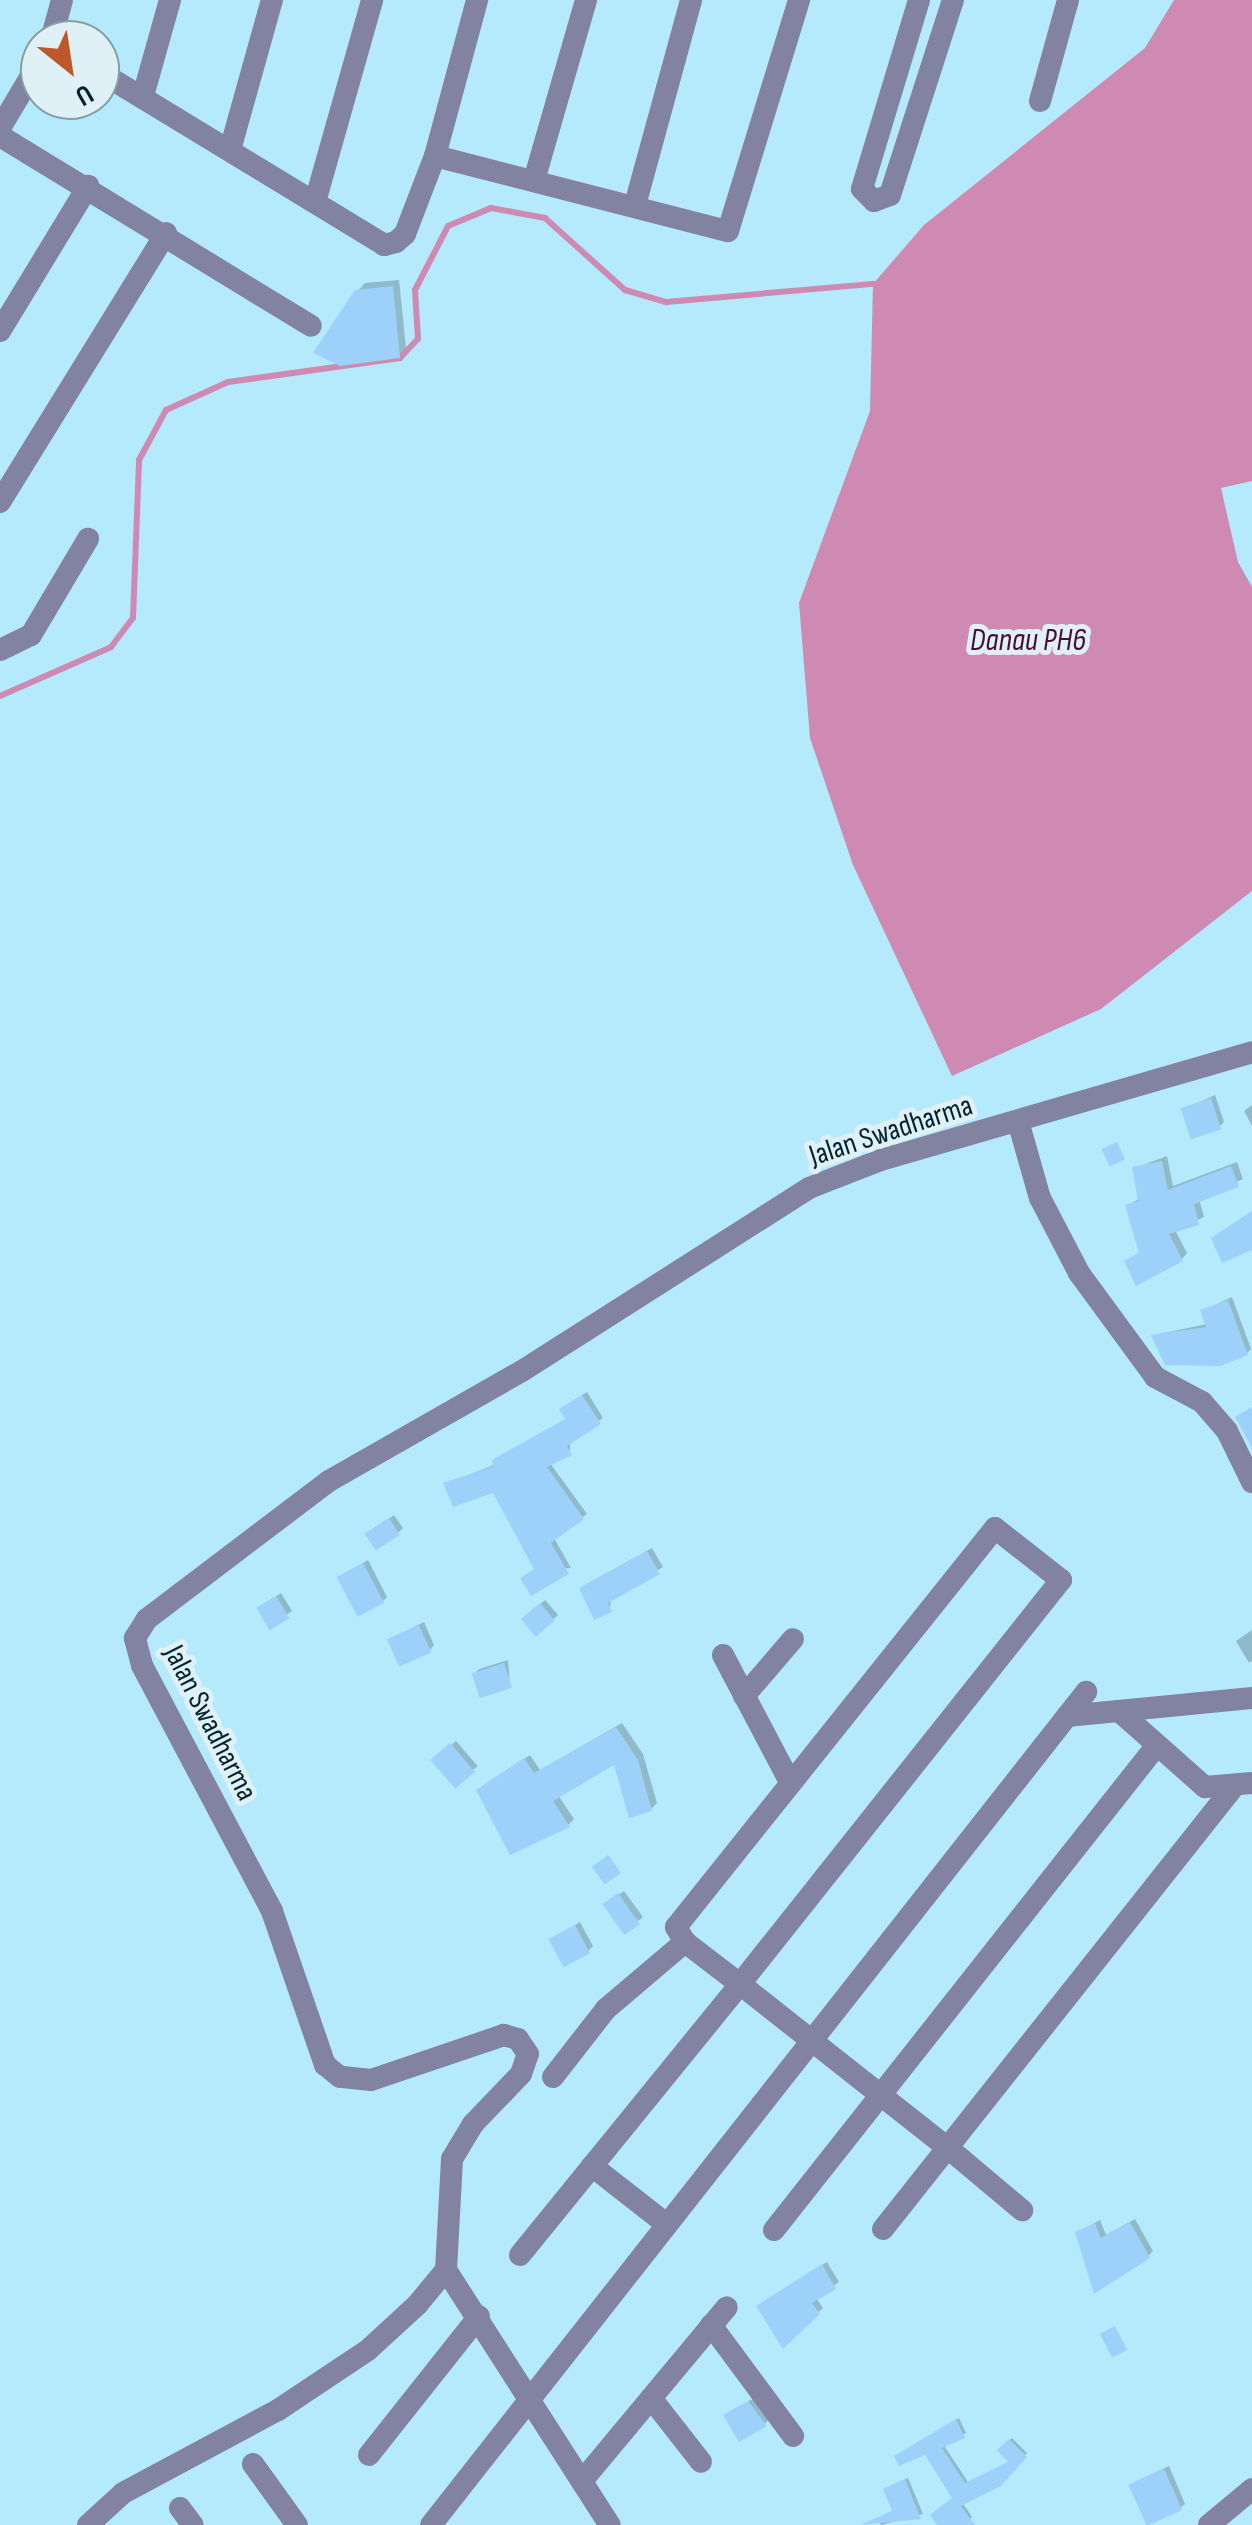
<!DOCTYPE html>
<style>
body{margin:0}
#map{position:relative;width:1252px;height:2525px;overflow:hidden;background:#b5e9fc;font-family:"Sofia Sans Condensed",sans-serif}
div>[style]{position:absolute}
.water>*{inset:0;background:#ce8ab3}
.shadow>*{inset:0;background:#0003;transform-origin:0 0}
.stream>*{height:6px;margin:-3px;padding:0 3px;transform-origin:3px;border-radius:3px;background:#ce8ab3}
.building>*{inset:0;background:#9dd1fa;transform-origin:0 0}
.minor>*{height:22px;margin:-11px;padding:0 11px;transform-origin:11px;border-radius:11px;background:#8183a0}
span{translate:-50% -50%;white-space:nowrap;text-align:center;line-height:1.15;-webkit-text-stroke:10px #dff0f6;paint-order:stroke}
.street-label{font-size:30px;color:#04232c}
.water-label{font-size:32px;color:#4a0d38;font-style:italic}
.north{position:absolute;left:20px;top:20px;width:100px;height:100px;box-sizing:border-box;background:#dff0f6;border:2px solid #879ea5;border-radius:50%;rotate:150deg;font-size:28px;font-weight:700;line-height:40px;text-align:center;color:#04232c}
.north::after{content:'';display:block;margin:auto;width:35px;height:45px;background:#be582b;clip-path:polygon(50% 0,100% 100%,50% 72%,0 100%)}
</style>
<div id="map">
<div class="water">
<i style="clip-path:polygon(1174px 0,1252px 0,1252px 481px,1221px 488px,1238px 562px,1252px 587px,1252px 891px,1101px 1009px,952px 1076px,853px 865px,810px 738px,799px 603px,870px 411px,873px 284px,924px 225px,1145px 48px)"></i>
</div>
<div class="shadow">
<i style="clip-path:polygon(399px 280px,406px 348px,399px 356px,357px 292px,365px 283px)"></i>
<i style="clip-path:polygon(1215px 1095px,1224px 1122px,1219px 1127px,1184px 1109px)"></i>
<i style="clip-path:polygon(1252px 1105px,1252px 1126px,1244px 1111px)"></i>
<i style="clip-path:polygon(1167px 1156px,1173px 1186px,1237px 1162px,1243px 1179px,1199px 1199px,1204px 1217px,1175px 1230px,1187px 1253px,1182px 1259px,1127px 1262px,1141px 1251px,1127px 1206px,1140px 1198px,1135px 1168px)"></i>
<i style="clip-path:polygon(1232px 1297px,1251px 1349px,1247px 1353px,1154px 1335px,1207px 1324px,1202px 1311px)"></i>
<i style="clip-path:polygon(587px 1392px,603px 1418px,570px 1441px,570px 1453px,550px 1463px,587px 1514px,554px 1538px,571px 1568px,537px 1569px,494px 1490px,446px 1484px,496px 1464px,568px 1418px,566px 1406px)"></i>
<i style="clip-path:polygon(394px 1515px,403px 1528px,398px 1533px,373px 1530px)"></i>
<i style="clip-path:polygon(652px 1548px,663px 1567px,611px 1598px,610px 1610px,587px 1584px)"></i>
<i style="clip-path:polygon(368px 1560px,387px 1597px,383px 1601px,339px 1577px)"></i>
<i style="clip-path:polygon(281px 1593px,292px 1611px,271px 1626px,264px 1604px)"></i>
<i style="left:545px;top:1600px;width:20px;height:28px;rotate:49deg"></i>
<i style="clip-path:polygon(424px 1622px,434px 1645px,430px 1650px,390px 1639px)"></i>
<i style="clip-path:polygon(1252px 1630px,1252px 1661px,1249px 1663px,1236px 1641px)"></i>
<i style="clip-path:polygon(508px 1660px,510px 1686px,475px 1673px,479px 1669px)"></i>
<i style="clip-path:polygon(622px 1723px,643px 1754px,657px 1803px,651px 1809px,615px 1761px,558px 1795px,574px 1819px,568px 1825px,485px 1785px,530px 1755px,540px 1770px)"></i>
<i style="left:456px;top:1741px;width:33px;height:29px;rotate:49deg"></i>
<i style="clip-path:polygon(624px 1891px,643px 1917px,626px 1931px,611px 1900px)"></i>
<i style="clip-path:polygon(580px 1922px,593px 1946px,588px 1951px,552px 1939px)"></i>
<i style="clip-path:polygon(1135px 2219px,1153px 2251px,1148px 2256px,1078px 2232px,1100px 2220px,1106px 2235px)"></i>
<i style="clip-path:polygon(827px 2262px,839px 2282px,816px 2298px,823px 2308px,783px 2345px,763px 2302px)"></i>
<i style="clip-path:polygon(754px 2398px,769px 2419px,765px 2424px,731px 2411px)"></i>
<i style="clip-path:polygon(959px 2418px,966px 2433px,943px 2444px,968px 2482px,1011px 2462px,1000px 2450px,1012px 2438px,1027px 2453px,999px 2484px,962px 2502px,972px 2517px,962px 2525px,941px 2525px,955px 2498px,926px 2452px,899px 2454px)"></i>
<i style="clip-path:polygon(1169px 2466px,1185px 2504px,1180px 2508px,1131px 2484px)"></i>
<i style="clip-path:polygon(908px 2478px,923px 2514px,881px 2525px,878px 2518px,894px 2510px,886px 2489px)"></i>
</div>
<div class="stream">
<i style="left:0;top:696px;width:121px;rotate:-23.8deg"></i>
<i style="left:111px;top:647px;width:36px;rotate:-53deg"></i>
<i style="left:133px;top:618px;width:158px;rotate:-87.8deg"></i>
<i style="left:139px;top:460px;width:57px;rotate:-61.6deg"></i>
<i style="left:166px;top:410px;width:68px;rotate:-24.3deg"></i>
<i style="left:228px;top:382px;width:174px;rotate:-7.9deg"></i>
<i style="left:400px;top:358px;width:26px;rotate:-47deg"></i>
<i style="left:418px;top:339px;width:49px;rotate:-93.5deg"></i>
<i style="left:415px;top:290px;width:72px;rotate:-62.7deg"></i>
<i style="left:448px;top:226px;width:47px;rotate:-22.7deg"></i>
<i style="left:491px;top:208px;width:55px;rotate:10.5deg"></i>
<i style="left:545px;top:218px;width:108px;rotate:42deg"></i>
<i style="left:625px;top:290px;width:43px;rotate:16.3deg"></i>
<i style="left:666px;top:302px;width:208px;rotate:-5deg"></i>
</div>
<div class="building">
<i style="clip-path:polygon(393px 286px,400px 358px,340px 366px,313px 353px,355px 290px)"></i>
<i style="left:1211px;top:1098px;width:33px;height:32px;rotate:72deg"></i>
<i style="left:1117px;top:1142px;width:19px;height:17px;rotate:65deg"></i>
<i style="clip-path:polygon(1162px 1161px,1168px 1190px,1231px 1166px,1239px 1187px,1194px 1204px,1199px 1225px,1169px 1234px,1183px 1261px,1136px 1286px,1124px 1261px,1139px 1253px,1125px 1205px,1138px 1201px,1132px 1167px)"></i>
<i style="clip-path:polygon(1252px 1211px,1252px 1250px,1222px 1263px,1211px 1238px)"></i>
<i style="clip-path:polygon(1228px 1300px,1248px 1355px,1220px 1366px,1165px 1365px,1151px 1335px,1206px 1327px,1200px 1310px)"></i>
<i style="clip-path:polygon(582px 1395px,601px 1424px,567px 1446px,572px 1455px,547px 1467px,584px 1519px,551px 1543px,569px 1574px,531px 1596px,520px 1578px,534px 1569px,493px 1493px,453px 1507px,443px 1483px,494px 1466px,492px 1460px,565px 1419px,559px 1409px)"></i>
<i style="clip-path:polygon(1252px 1407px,1252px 1448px,1235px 1417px)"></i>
<i style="left:389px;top:1518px;width:20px;height:29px;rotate:57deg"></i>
<i style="clip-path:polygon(647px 1551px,660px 1574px,608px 1603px,612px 1612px,594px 1620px,579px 1588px)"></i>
<i style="left:363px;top:1563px;width:45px;height:30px;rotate:62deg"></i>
<i style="left:276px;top:1596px;width:26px;height:23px;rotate:59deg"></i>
<i style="left:540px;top:1603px;width:23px;height:25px;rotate:50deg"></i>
<i style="left:419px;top:1625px;width:30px;height:35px;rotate:66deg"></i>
<i style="left:504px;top:1663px;width:26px;height:34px;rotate:72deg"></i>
<i style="clip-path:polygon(616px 1727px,638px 1760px,652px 1811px,629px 1818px,614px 1765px,553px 1801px,570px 1827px,510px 1855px,476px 1790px,524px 1758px,534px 1773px)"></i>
<i style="left:450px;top:1743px;width:38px;height:26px;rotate:49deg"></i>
<i style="left:608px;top:1855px;width:22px;height:20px;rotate:54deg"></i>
<i style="left:618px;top:1893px;width:38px;height:19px;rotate:55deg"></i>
<i style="left:575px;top:1925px;width:32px;height:30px;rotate:62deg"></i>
<i style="clip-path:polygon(1130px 2222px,1150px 2258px,1094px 2294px,1075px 2232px,1095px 2223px,1101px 2238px)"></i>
<i style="clip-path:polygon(822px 2264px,836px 2289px,812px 2303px,820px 2314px,783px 2349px,756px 2306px)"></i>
<i style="left:1115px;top:2326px;width:27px;height:17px;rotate:63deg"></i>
<i style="clip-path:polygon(748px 2401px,767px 2426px,739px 2442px,723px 2415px)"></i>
<i style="clip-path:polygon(956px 2419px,965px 2438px,942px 2448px,965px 2483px,1008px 2462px,997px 2450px,1009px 2439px,1027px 2457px,1001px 2486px,961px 2506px,975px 2525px,937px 2525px,930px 2515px,952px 2498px,925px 2455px,899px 2466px,894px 2456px)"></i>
<i style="left:1164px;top:2469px;width:45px;height:39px;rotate:66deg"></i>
<i style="clip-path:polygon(905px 2479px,921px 2519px,860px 2525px,892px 2511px,883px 2489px)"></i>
</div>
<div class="minor">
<i style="left:919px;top:0;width:197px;rotate:106.8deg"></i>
<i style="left:862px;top:189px;width:17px;rotate:45deg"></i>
<i style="left:874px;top:201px;width:17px;rotate:-21deg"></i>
<i style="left:890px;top:195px;width:205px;rotate:-72.1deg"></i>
<i style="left:51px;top:40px;width:41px;rotate:-74.6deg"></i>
<i style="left:100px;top:72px;width:333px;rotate:31.3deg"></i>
<i style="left:384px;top:245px;width:12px;rotate:-14deg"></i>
<i style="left:396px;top:242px;width:12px;rotate:-42deg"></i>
<i style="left:405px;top:234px;width:84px;rotate:-69deg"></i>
<i style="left:435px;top:156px;width:162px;rotate:-74.9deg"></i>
<i style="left:143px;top:96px;width:100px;rotate:-74.3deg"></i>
<i style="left:1040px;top:101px;width:105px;rotate:-74.5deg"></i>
<i style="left:0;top:128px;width:78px;rotate:-59.2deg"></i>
<i style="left:0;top:136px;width:364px;rotate:31.4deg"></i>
<i style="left:230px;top:150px;width:156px;rotate:-74.4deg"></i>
<i style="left:435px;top:156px;width:302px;rotate:14.4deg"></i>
<i style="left:728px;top:231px;width:242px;rotate:-72.9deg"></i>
<i style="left:535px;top:177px;width:184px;rotate:-73.9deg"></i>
<i style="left:315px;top:202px;width:210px;rotate:-74.2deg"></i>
<i style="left:635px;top:205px;width:213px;rotate:-74.7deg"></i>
<i style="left:0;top:331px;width:170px;rotate:-58.7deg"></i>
<i style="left:0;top:502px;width:316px;rotate:-58.3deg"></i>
<i style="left:0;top:650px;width:34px;rotate:-26deg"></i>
<i style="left:31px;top:635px;width:112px;rotate:-59.3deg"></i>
<i style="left:1018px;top:1121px;width:80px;rotate:74.1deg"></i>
<i style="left:1040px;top:1198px;width:85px;rotate:62.5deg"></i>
<i style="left:1079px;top:1273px;width:129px;rotate:53.8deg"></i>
<i style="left:1155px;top:1377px;width:53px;rotate:28deg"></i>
<i style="left:1202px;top:1402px;width:38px;rotate:49deg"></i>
<i style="left:1227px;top:1431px;width:57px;rotate:63.9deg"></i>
<i style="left:723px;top:1655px;width:144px;rotate:62.2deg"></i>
<i style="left:744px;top:1696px;width:75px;rotate:-49.3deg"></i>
<i style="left:1119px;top:1711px;width:115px;rotate:41.5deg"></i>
<i style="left:1205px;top:1787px;width:47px;rotate:-4.9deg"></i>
<i style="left:1067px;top:1716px;width:186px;rotate:-5.6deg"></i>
<i style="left:553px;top:2077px;width:86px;rotate:-52.1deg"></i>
<i style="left:606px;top:2009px;width:104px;rotate:-40.3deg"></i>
<i style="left:592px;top:2166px;width:93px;rotate:38deg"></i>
<i style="left:883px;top:2229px;width:567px;rotate:-51.59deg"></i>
<i style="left:774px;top:2230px;width:618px;rotate:-51.7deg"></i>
<i style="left:520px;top:2255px;width:349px;rotate:-50.9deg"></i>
<i style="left:740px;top:1984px;width:516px;rotate:-51.53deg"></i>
<i style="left:1061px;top:1580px;width:84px;rotate:-141.8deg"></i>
<i style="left:995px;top:1528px;width:511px;rotate:128.64deg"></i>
<i style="left:676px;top:1927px;width:17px;rotate:59deg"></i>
<i style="left:685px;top:1942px;width:69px;rotate:37.4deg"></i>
<i style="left:740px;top:1984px;width:265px;rotate:38.3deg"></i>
<i style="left:948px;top:2148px;width:97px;rotate:40deg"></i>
<i style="left:446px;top:2270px;width:303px;rotate:57.3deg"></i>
<i style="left:711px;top:2325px;width:138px;rotate:53.5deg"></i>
<i style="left:651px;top:2398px;width:81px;rotate:52deg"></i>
<i style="left:369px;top:2455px;width:177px;rotate:-51.6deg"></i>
<i style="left:253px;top:2464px;width:75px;rotate:54.2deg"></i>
<i style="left:582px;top:2481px;width:226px;rotate:-50.2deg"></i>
<i style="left:180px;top:2508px;width:21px;rotate:53deg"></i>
<i style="left:88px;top:2525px;width:47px;rotate:-42.4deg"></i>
<i style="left:123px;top:2493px;width:176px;rotate:-28.2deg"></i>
<i style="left:278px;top:2410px;width:108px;rotate:-33.7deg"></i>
<i style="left:368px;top:2350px;width:67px;rotate:-42.6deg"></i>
<i style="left:417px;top:2305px;width:45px;rotate:-50.4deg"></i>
<i style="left:446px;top:2270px;width:111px;rotate:-86.9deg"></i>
<i style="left:452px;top:2159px;width:41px;rotate:-59deg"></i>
<i style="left:473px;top:2124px;width:69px;rotate:-46.2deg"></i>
<i style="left:521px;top:2074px;width:21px;rotate:-71deg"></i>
<i style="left:528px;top:2054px;width:18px;rotate:-124deg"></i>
<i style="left:518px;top:2039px;width:15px;rotate:-164deg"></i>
<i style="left:504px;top:2035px;width:140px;rotate:161.3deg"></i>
<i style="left:371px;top:2080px;width:31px;rotate:-174deg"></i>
<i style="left:340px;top:2077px;width:19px;rotate:-141deg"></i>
<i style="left:325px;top:2065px;width:163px;rotate:-109deg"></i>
<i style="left:272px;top:1911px;width:278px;rotate:-117.9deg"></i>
<i style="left:142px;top:1665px;width:28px;rotate:-105deg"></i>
<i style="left:135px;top:1638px;width:22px;rotate:-58deg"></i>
<i style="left:147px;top:1619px;width:228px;rotate:-37.2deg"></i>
<i style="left:329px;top:1481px;width:222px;rotate:-29.7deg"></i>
<i style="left:522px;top:1371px;width:340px;rotate:-32.5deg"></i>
<i style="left:809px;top:1188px;width:77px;rotate:-21.3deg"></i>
<i style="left:881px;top:1160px;width:386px;rotate:-16.2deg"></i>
<i style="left:431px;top:2525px;width:1060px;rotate:-51.82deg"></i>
<i style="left:1209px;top:2525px;width:56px;rotate:-39.9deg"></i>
</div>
<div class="street-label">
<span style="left:891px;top:1131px;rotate:-18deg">Jalan Swadharma</span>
<span style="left:210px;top:1723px;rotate:63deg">Jalan Swadharma</span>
</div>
<div class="water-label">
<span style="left:1028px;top:641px">Danau PH6</span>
</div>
<div class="north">U</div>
</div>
